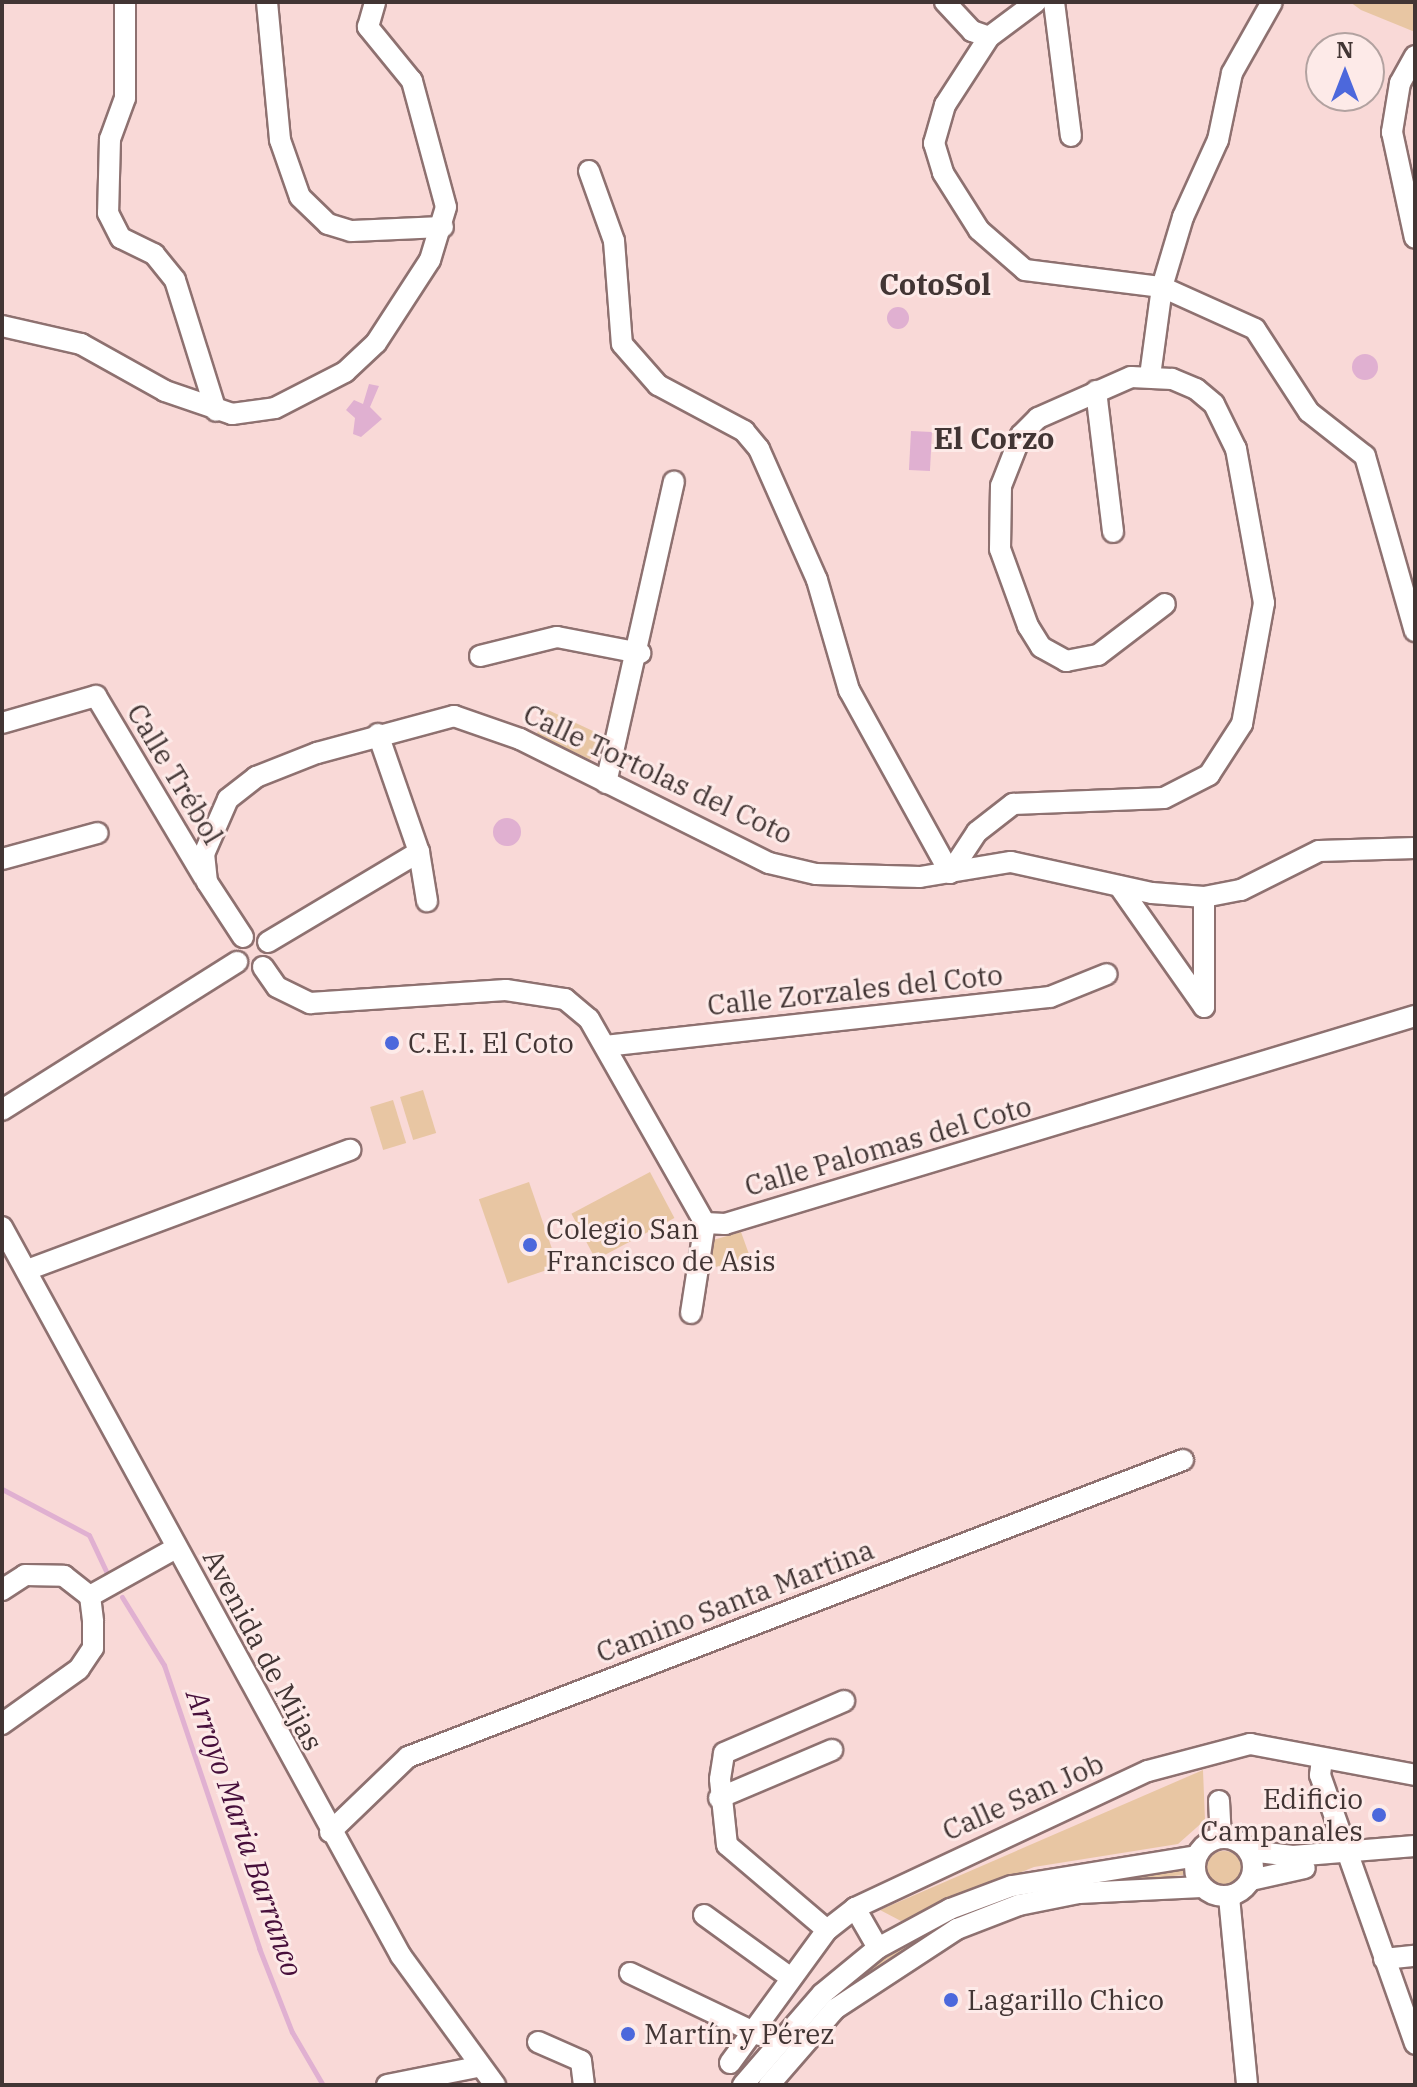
<!DOCTYPE html>
<meta charset="utf-8">
<style>
body{margin:0}
#map{position:relative;width:1417px;height:2087px;overflow:hidden;background:#f9d9d7;font-family:"IBM Plex Serif",serif}
div>[style]{position:absolute}
.green>*{inset:0;background:#e8c6a3;transform-origin:0 0}
.round{border-radius:50%}
.water>*{inset:0;background:#e0b0d1;transform-origin:0 0}
.stream>*{height:5px;margin:-2.5px;padding:0 2.5px;transform-origin:2.5px;border-radius:2.5px;background:#e0b0d1}
.roads{filter:drop-shadow(2px 0 #8e7170) drop-shadow(-2px 0 #8e7170) drop-shadow(0 2px #8e7170) drop-shadow(0 -2px #8e7170)}
.minor>*{height:20px;margin:-10px;padding:0 10px;transform-origin:10px;border-radius:10px;background:#fff}
.minor>.ring{margin:-10px;padding:0;box-sizing:content-box;background:none;border:20px solid #fff;border-radius:50%}
.dots>*{width:22px;height:22px;translate:-50% -50%;box-sizing:border-box;border:4px solid #fdeae8;border-radius:50%}
span{translate:-50% -50%;white-space:nowrap;text-align:center;line-height:1.15;-webkit-text-stroke:6px #fdeae8;paint-order:stroke}
.street-label{font-size:28px;color:#423534}
.poi-label{font-size:28px;color:#423534}
.left{translate:0 -50%;text-align:left}
.right{translate:-100% -50%;text-align:right}
.neighbourhood-label{font-size:30px;color:#423534;font-weight:700}
.water-label{font-size:30px;color:#470f3b;font-style:italic}
.frame{position:absolute;inset:0;border:4px solid #423534;pointer-events:none}
.north{position:absolute;left:1305px;top:32px;width:80px;height:80px;box-sizing:border-box;background:#fdeae8;border:2px solid #b2a2a0;border-radius:50%;rotate:0deg;font-size:22px;font-weight:700;line-height:32px;text-align:center;color:#423534}
.north::after{content:'';display:block;margin:auto;width:28px;height:36px;background:#4c68dc;clip-path:polygon(50% 0,100% 100%,50% 72%,0 100%)}
</style>
<div id="map">
<div class="green">
<i style="clip-path:polygon(1350px 2px,1415px 2px,1415px 32px,1361px 10px)"></i>
<i style="left:548px;top:710px;width:59px;height:27px;rotate:25deg"></i>
<i style="left:423px;top:1090px;width:45px;height:24px;rotate:73deg"></i>
<i style="left:393px;top:1100px;width:45px;height:24px;rotate:73deg"></i>
<i style="left:650px;top:1172px;width:52px;height:89px;rotate:62deg"></i>
<i style="left:529px;top:1182px;width:89px;height:53px;rotate:71deg"></i>
<i style="clip-path:polygon(741px 1232px,750px 1257px,709px 1269px,713px 1240px)"></i>
<i style="clip-path:polygon(1203px 1770px,1205px 1820px,1178px 1844px,1034px 1867px,901px 1921px,880px 1910px)"></i>
<i class="round" style="left:1207px;top:1851px;width:34px;height:34px"></i>
<i style="clip-path:polygon(1183px 1869px,1183px 1875px,1078px 1886px,954px 1922px,886px 1960px,830px 2004px,749px 2085px,826px 1999px,882px 1955px,951px 1916px,1077px 1880px)"></i>
</div>
<div class="water">
<i class="round" style="left:887px;top:307px;width:22px;height:22px"></i>
<i class="round" style="left:1352px;top:354px;width:26px;height:26px"></i>
<i style="clip-path:polygon(369px 384px,379px 386px,370px 407px,382px 419px,361px 437px,353px 434px,355px 418px,346px 410px,354px 400px,363px 404px)"></i>
<i style="left:911px;top:431px;width:21px;height:39px;rotate:3deg"></i>
<i class="round" style="left:493px;top:818px;width:28px;height:28px"></i>
</div>
<div class="stream">
<i style="left:2px;top:1489px;width:98px;rotate:27.9deg"></i>
<i style="left:89px;top:1535px;width:42px;rotate:64.7deg"></i>
<i style="left:122px;top:1597px;width:80px;rotate:58.3deg"></i>
<i style="left:164px;top:1665px;width:299px;rotate:71.4deg"></i>
<i style="left:259px;top:1948px;width:90px;rotate:68.6deg"></i>
<i style="left:292px;top:2032px;width:61px;rotate:59.7deg"></i>
</div>
<div class="roads">
<div class="minor">
<i style="left:125px;top:2px;width:96px;rotate:90deg"></i>
<i style="left:125px;top:98px;width:44px;rotate:110.1deg"></i>
<i style="left:110px;top:139px;width:74px;rotate:91.5deg"></i>
<i style="left:108px;top:213px;width:28px;rotate:63deg"></i>
<i style="left:121px;top:238px;width:37px;rotate:26deg"></i>
<i style="left:154px;top:254px;width:33px;rotate:51deg"></i>
<i style="left:175px;top:280px;width:137px;rotate:72.6deg"></i>
<i style="left:267px;top:2px;width:139px;rotate:84.6deg"></i>
<i style="left:280px;top:140px;width:60px;rotate:70.7deg"></i>
<i style="left:300px;top:197px;width:39px;rotate:44deg"></i>
<i style="left:328px;top:224px;width:24px;rotate:17deg"></i>
<i style="left:351px;top:231px;width:92px;rotate:-2.5deg"></i>
<i style="left:945px;top:2px;width:40px;rotate:47deg"></i>
<i style="left:972px;top:31px;width:18px;rotate:19deg"></i>
<i style="left:1036px;top:2px;width:59px;rotate:143.3deg"></i>
<i style="left:989px;top:37px;width:81px;rotate:122.9deg"></i>
<i style="left:945px;top:105px;width:40px;rotate:106deg"></i>
<i style="left:934px;top:143px;width:31px;rotate:73deg"></i>
<i style="left:943px;top:173px;width:67px;rotate:57.7deg"></i>
<i style="left:979px;top:230px;width:61px;rotate:41deg"></i>
<i style="left:1025px;top:270px;width:138px;rotate:7.1deg"></i>
<i style="left:1162px;top:287px;width:102px;rotate:24.3deg"></i>
<i style="left:1255px;top:329px;width:99px;rotate:57deg"></i>
<i style="left:1309px;top:412px;width:71px;rotate:38.2deg"></i>
<i style="left:1365px;top:456px;width:182px;rotate:74.1deg"></i>
<i style="left:1054px;top:2px;width:135px;rotate:82.8deg"></i>
<i style="left:1415px;top:56px;width:31px;rotate:119deg"></i>
<i style="left:1400px;top:83px;width:50px;rotate:99.3deg"></i>
<i style="left:1392px;top:132px;width:108px;rotate:77.8deg"></i>
<i style="left:589px;top:171px;width:74px;rotate:70.3deg"></i>
<i style="left:614px;top:241px;width:103px;rotate:85.6deg"></i>
<i style="left:622px;top:344px;width:55px;rotate:48.7deg"></i>
<i style="left:658px;top:385px;width:98px;rotate:28.1deg"></i>
<i style="left:744px;top:431px;width:23px;rotate:50deg"></i>
<i style="left:759px;top:449px;width:143px;rotate:66.1deg"></i>
<i style="left:817px;top:580px;width:115px;rotate:73.8deg"></i>
<i style="left:849px;top:690px;width:209px;rotate:61.1deg"></i>
<i style="left:950px;top:873px;width:49px;rotate:-56.6deg"></i>
<i style="left:977px;top:832px;width:46px;rotate:-37.9deg"></i>
<i style="left:1013px;top:804px;width:151px;rotate:-2.3deg"></i>
<i style="left:1164px;top:798px;width:51px;rotate:-27.1deg"></i>
<i style="left:1209px;top:775px;width:61px;rotate:-57.1deg"></i>
<i style="left:1242px;top:724px;width:123px;rotate:-79.7deg"></i>
<i style="left:1264px;top:603px;width:157px;rotate:-100.3deg"></i>
<i style="left:1236px;top:449px;width:50px;rotate:-116.1deg"></i>
<i style="left:1214px;top:404px;width:23px;rotate:-140deg"></i>
<i style="left:1196px;top:389px;width:26px;rotate:-157deg"></i>
<i style="left:1172px;top:379px;width:41px;rotate:-177.2deg"></i>
<i style="left:1131px;top:377px;width:102px;rotate:156.2deg"></i>
<i style="left:1038px;top:418px;width:24px;rotate:135deg"></i>
<i style="left:1021px;top:435px;width:55px;rotate:111.4deg"></i>
<i style="left:1001px;top:486px;width:63px;rotate:90.9deg"></i>
<i style="left:1000px;top:549px;width:82px;rotate:70deg"></i>
<i style="left:1028px;top:626px;width:25px;rotate:58deg"></i>
<i style="left:1041px;top:647px;width:29px;rotate:29deg"></i>
<i style="left:1066px;top:661px;width:33px;rotate:-11deg"></i>
<i style="left:1098px;top:655px;width:84px;rotate:-37.3deg"></i>
<i style="left:2px;top:326px;width:81px;rotate:12.8deg"></i>
<i style="left:81px;top:344px;width:96px;rotate:29.2deg"></i>
<i style="left:165px;top:391px;width:71px;rotate:18.9deg"></i>
<i style="left:232px;top:414px;width:43px;rotate:-7.9deg"></i>
<i style="left:275px;top:408px;width:79px;rotate:-27.2deg"></i>
<i style="left:345px;top:372px;width:42px;rotate:-43.1deg"></i>
<i style="left:376px;top:343px;width:99px;rotate:-57deg"></i>
<i style="left:430px;top:260px;width:55px;rotate:-73.2deg"></i>
<i style="left:446px;top:207px;width:131px;rotate:-105.1deg"></i>
<i style="left:412px;top:81px;width:70px;rotate:-129.2deg"></i>
<i style="left:368px;top:27px;width:26px;rotate:-74deg"></i>
<i style="left:1150px;top:376px;width:90px;rotate:-82.3deg"></i>
<i style="left:1162px;top:287px;width:73px;rotate:-73.3deg"></i>
<i style="left:1183px;top:217px;width:85px;rotate:-65.6deg"></i>
<i style="left:1218px;top:140px;width:68px;rotate:-78.2deg"></i>
<i style="left:1232px;top:73px;width:81px;rotate:-60.6deg"></i>
<i style="left:1096px;top:391px;width:142px;rotate:83.1deg"></i>
<i style="left:480px;top:656px;width:79px;rotate:-13.9deg"></i>
<i style="left:557px;top:637px;width:85px;rotate:10.9deg"></i>
<i style="left:2px;top:723px;width:98px;rotate:-16deg"></i>
<i style="left:96px;top:696px;width:211px;rotate:59.2deg"></i>
<i style="left:606px;top:783px;width:309px;rotate:-77.3deg"></i>
<i style="left:419px;top:852px;width:50px;rotate:80.7deg"></i>
<i style="left:2px;top:859px;width:99px;rotate:-15.2deg"></i>
<i style="left:1119px;top:886px;width:148px;rotate:54.9deg"></i>
<i style="left:1204px;top:897px;width:110px;rotate:90deg"></i>
<i style="left:243px;top:937px;width:66px;rotate:-123.2deg"></i>
<i style="left:207px;top:882px;width:28px;rotate:-96deg"></i>
<i style="left:204px;top:854px;width:60px;rotate:-66.4deg"></i>
<i style="left:228px;top:799px;width:36px;rotate:-38deg"></i>
<i style="left:256px;top:777px;width:66px;rotate:-21.5deg"></i>
<i style="left:317px;top:753px;width:142px;rotate:-15.1deg"></i>
<i style="left:454px;top:716px;width:70px;rotate:19.2deg"></i>
<i style="left:520px;top:739px;width:278px;rotate:26.5deg"></i>
<i style="left:769px;top:863px;width:48px;rotate:13.2deg"></i>
<i style="left:816px;top:874px;width:104px;rotate:1.7deg"></i>
<i style="left:920px;top:877px;width:92px;rotate:-9.4deg"></i>
<i style="left:1011px;top:862px;width:144px;rotate:12.4deg"></i>
<i style="left:1152px;top:893px;width:52px;rotate:4.4deg"></i>
<i style="left:1204px;top:897px;width:38px;rotate:-11deg"></i>
<i style="left:1241px;top:890px;width:87px;rotate:-26.6deg"></i>
<i style="left:1319px;top:851px;width:96px;rotate:-1.8deg"></i>
<i style="left:268px;top:942px;width:176px;rotate:-30.8deg"></i>
<i style="left:419px;top:852px;width:125px;rotate:-109.2deg"></i>
<i style="left:263px;top:967px;width:24px;rotate:55deg"></i>
<i style="left:277px;top:987px;width:37px;rotate:26deg"></i>
<i style="left:310px;top:1003px;width:196px;rotate:-3.8deg"></i>
<i style="left:506px;top:990px;width:60px;rotate:8.7deg"></i>
<i style="left:565px;top:999px;width:31px;rotate:40deg"></i>
<i style="left:589px;top:1019px;width:235px;rotate:60.4deg"></i>
<i style="left:705px;top:1223px;width:20px;rotate:3deg"></i>
<i style="left:725px;top:1224px;width:721px;rotate:-16.78deg"></i>
<i style="left:605px;top:1046px;width:448px;rotate:-6.3deg"></i>
<i style="left:1050px;top:997px;width:61px;rotate:-22deg"></i>
<i style="left:2px;top:1110px;width:278px;rotate:-32.2deg"></i>
<i style="left:2px;top:1227px;width:831px;rotate:61.31deg"></i>
<i style="left:401px;top:1956px;width:160px;rotate:53.9deg"></i>
<i style="left:27px;top:1270px;width:345px;rotate:-20.4deg"></i>
<i style="left:691px;top:1313px;width:91px;rotate:-81.2deg"></i>
<i style="left:2px;top:1590px;width:27px;rotate:-33deg"></i>
<i style="left:25px;top:1575px;width:39px;rotate:1deg"></i>
<i style="left:64px;top:1576px;width:33px;rotate:38deg"></i>
<i style="left:90px;top:1596px;width:26px;rotate:83deg"></i>
<i style="left:93px;top:1622px;width:26px;rotate:90deg"></i>
<i style="left:93px;top:1648px;width:25px;rotate:124deg"></i>
<i style="left:79px;top:1669px;width:95px;rotate:144.5deg"></i>
<i style="left:90px;top:1596px;width:98px;rotate:-29.2deg"></i>
<i style="left:1322px;top:1759px;width:16px;rotate:97deg"></i>
<i style="left:1320px;top:1775px;width:285px;rotate:70.5deg"></i>
<i style="left:719px;top:1798px;width:123px;rotate:-23deg"></i>
<i style="left:1219px;top:1801px;width:37px;rotate:87deg"></i>
<i style="left:330px;top:1832px;width:108px;rotate:-43.9deg"></i>
<i style="left:408px;top:1757px;width:830px;rotate:-20.97deg"></i>
<i class="ring" style="left:1195px;top:1838px;width:38px;height:38px"></i>
<i style="left:1249px;top:1851px;width:44px;rotate:6.5deg"></i>
<i style="left:1293px;top:1856px;width:122px;rotate:-4.7deg"></i>
<i style="left:1251px;top:1880px;width:55px;rotate:-12.5deg"></i>
<i style="left:1229px;top:1897px;width:189px;rotate:84.5deg"></i>
<i style="left:855px;top:1908px;width:46px;rotate:60.1deg"></i>
<i style="left:704px;top:1915px;width:107px;rotate:35.9deg"></i>
<i style="left:827px;top:1930px;width:131px;rotate:-139.6deg"></i>
<i style="left:727px;top:1845px;width:66px;rotate:-96.1deg"></i>
<i style="left:720px;top:1779px;width:26px;rotate:-81deg"></i>
<i style="left:724px;top:1753px;width:131px;rotate:-23.4deg"></i>
<i style="left:1384px;top:1959px;width:31px;rotate:-6deg"></i>
<i style="left:630px;top:1973px;width:144px;rotate:25.5deg"></i>
<i style="left:538px;top:2042px;width:47px;rotate:23.8deg"></i>
<i style="left:581px;top:2061px;width:24px;rotate:83deg"></i>
<i style="left:730px;top:2063px;width:165px;rotate:-53.9deg"></i>
<i style="left:827px;top:1930px;width:36px;rotate:-38deg"></i>
<i style="left:855px;top:1908px;width:323px;rotate:-25.1deg"></i>
<i style="left:1148px;top:1771px;width:106px;rotate:-14.8deg"></i>
<i style="left:1250px;top:1744px;width:168px;rotate:10.6deg"></i>
<i style="left:387px;top:2085px;width:92px;rotate:-11.3deg"></i>
<i style="left:743px;top:2085px;width:121px;rotate:-49deg"></i>
<i style="left:822px;top:1994px;width:72px;rotate:-39.4deg"></i>
<i style="left:878px;top:1948px;width:82px;rotate:-28.4deg"></i>
<i style="left:950px;top:1909px;width:66px;rotate:-20.4deg"></i>
<i style="left:1012px;top:1886px;width:187px;rotate:-9.2deg"></i>
<i style="left:769px;top:2085px;width:101px;rotate:-49deg"></i>
<i style="left:835px;top:2009px;width:146px;rotate:-33.3deg"></i>
<i style="left:957px;top:1929px;width:66px;rotate:-21.2deg"></i>
<i style="left:1019px;top:1905px;width:61px;rotate:-11.3deg"></i>
<i style="left:1079px;top:1893px;width:123px;rotate:-2.8deg"></i>
</div>
</div>
<div class="dots">
<i style="left:392px;top:1043px;background:#4c68dc"></i>
<i style="left:530px;top:1245px;background:#4c68dc"></i>
<i style="left:1379px;top:1815px;background:#4c68dc"></i>
<i style="left:951px;top:2000px;background:#4c68dc"></i>
<i style="left:628px;top:2034px;background:#4c68dc"></i>
</div>
<div class="street-label">
<span style="left:175px;top:774px;rotate:59deg">Calle Trébol</span>
<span style="left:658px;top:774px;rotate:25deg">Calle Tortolas del Coto</span>
<span style="left:855px;top:990px;rotate:-6deg">Calle Zorzales del Coto</span>
<span style="left:888px;top:1146px;rotate:-16deg">Calle Palomas del Coto</span>
<span style="left:735px;top:1601px;rotate:-21deg">Camino Santa Martina</span>
<span style="left:263px;top:1650px;rotate:62deg">Avenida de Mijas</span>
<span style="left:1023px;top:1797px;rotate:-24deg">Calle San Job</span>
</div>
<div class="poi-label">
<span class="left" style="left:408px;top:1043px">C.E.I. El Coto</span>
<span class="left" style="left:546px;top:1245px">Colegio San<br>Francisco de Asis</span>
<span class="right" style="left:1363px;top:1815px">Edificio<br>Campanales</span>
<span class="left" style="left:967px;top:2000px">Lagarillo Chico</span>
<span class="left" style="left:644px;top:2034px">Martín y Pérez</span>
</div>
<div class="neighbourhood-label">
<span style="left:935px;top:284px">CotoSol</span>
<span style="left:994px;top:438px">El Corzo</span>
</div>
<div class="water-label">
<span style="left:245px;top:1833px;rotate:71deg">Arroyo Maria Barranco</span>
</div>
<div class="frame"></div>
<div class="north">N</div>
</div>
